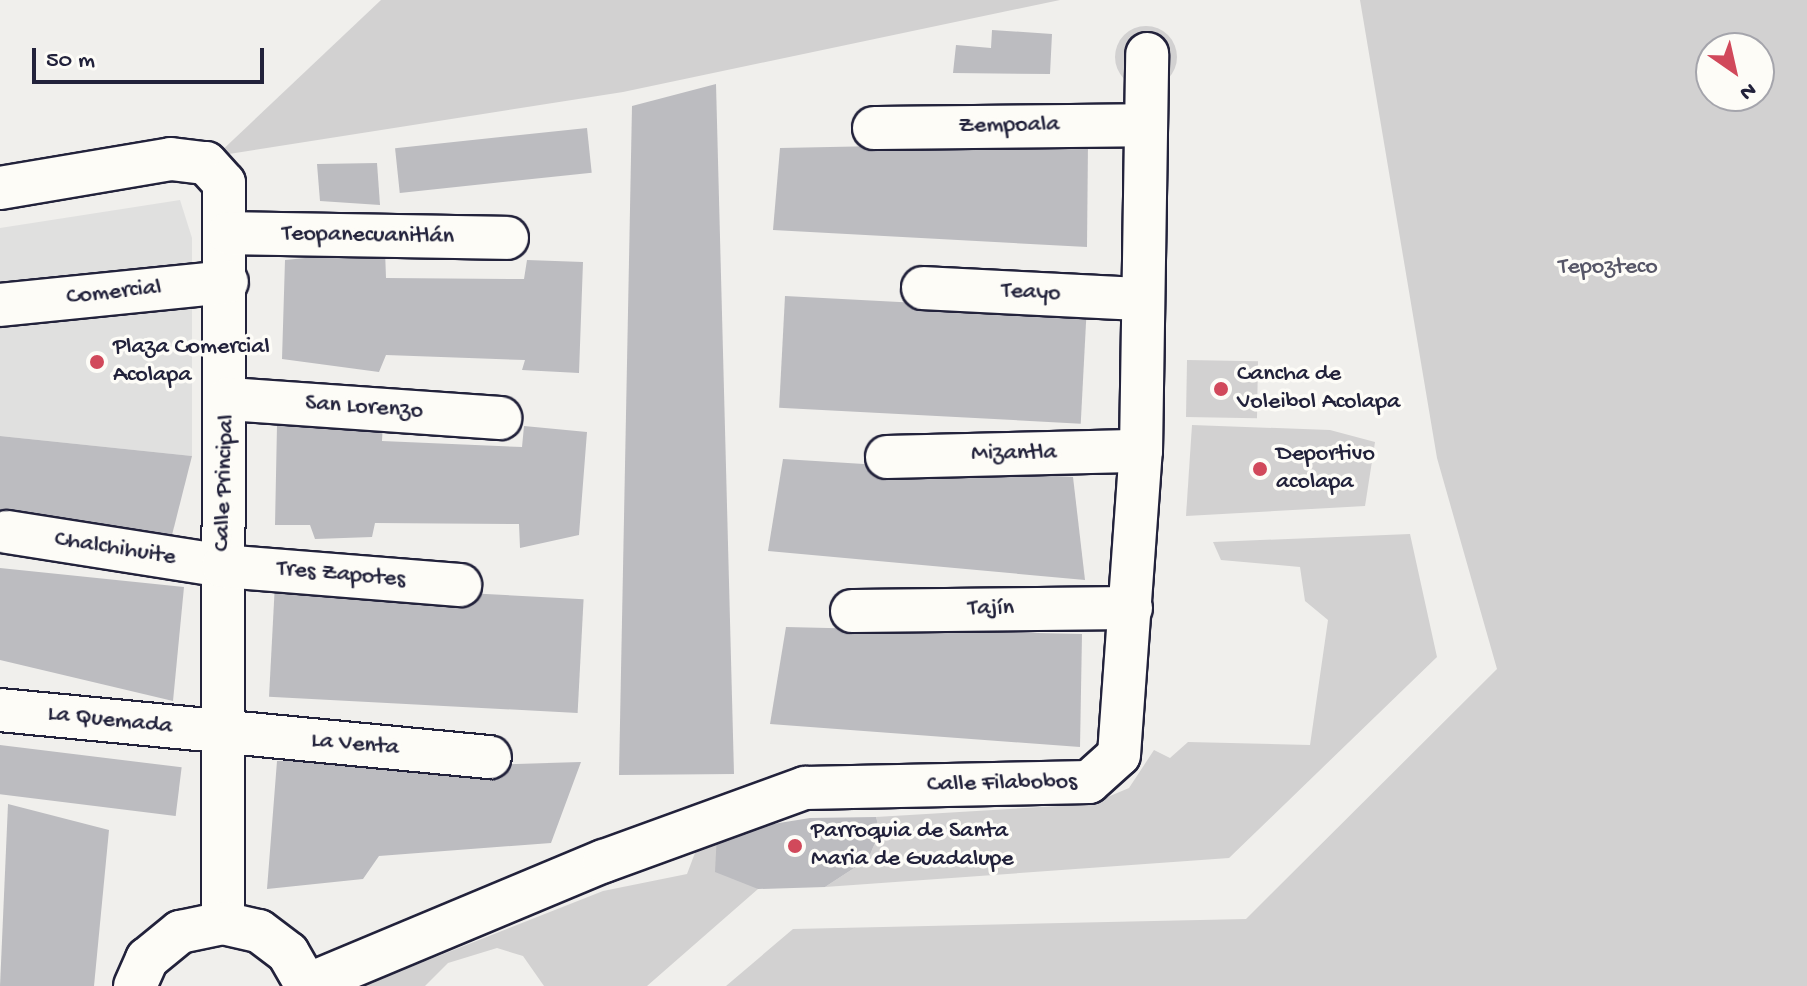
<!DOCTYPE html>
<meta charset="utf-8">
<style>
body{margin:0}
#map{position:relative;width:1807px;height:986px;overflow:hidden;background:#f0efec;font-family:"Gochi Hand",sans-serif}
div>[style]{position:absolute}
.built>*{inset:0;background:#e0e0df}
.green>*{inset:0;background:#d2d1d1;transform-origin:0 0}
.round{border-radius:50%}
.building>*{inset:0;background:#bcbcc0;transform-origin:0 0}
.roads{filter:drop-shadow(2px 0 #22223b) drop-shadow(-2px 0 #22223b) drop-shadow(0 2px #22223b) drop-shadow(0 -2px #22223b)}
.minor>*{height:42px;margin:-21px;padding:0 21px;transform-origin:21px;border-radius:21px;background:#fdfcf7}
.dots>*{width:22px;height:22px;translate:-50% -50%;box-sizing:border-box;border:4px solid #fdfcf7;border-radius:50%}
span{translate:-50% -50%;white-space:nowrap;text-align:center;line-height:1.15;-webkit-text-stroke:7px #fdfcf7;paint-order:stroke}
.street-label{font-size:24px;color:#22223b}
.park-label{font-size:24px;color:#575768}
.poi-label{font-size:24px;color:#22223b}
.left{translate:0 -50%;text-align:left}
.north{position:absolute;left:1695px;top:32px;width:80px;height:80px;box-sizing:border-box;background:#fdfcf7;border:2px solid #a5a5ac;border-radius:50%;rotate:146deg;font-size:22px;font-weight:700;line-height:32px;text-align:center;color:#22223b}
.north::after{content:'';display:block;margin:auto;width:28px;height:36px;background:#d1495b;clip-path:polygon(50% 0,100% 100%,50% 72%,0 100%)}
.scale{position:absolute;left:32px;top:48px;width:232px;height:36px;box-sizing:border-box;border:4px solid #22223b;border-top:0;padding-left:10px;font-size:24px;line-height:28px;white-space:nowrap;color:#22223b;-webkit-text-stroke:6px #fdfcf7;paint-order:stroke}
</style>
<div id="map">
<div class="built">
<i style="clip-path:polygon(180px 200px,192px 238px,192px 456px,0 436px,0 228px)"></i>
</div>
<div class="green">
<i style="clip-path:polygon(381px 0,1060px 0,623px 92px,216px 156px)"></i>
<i style="clip-path:polygon(evenodd,1360px 0,1807px 0,1807px 986px,726px 986px,793px 929px,1246px 919px,1497px 669px,1437px 458px,1360px 0,1711px 48px,1759px 48px,1759px 96px,1711px 96px,1711px 48px)"></i>
<i class="round" style="left:1115px;top:26px;width:62px;height:62px"></i>
<i style="left:1187px;top:360px;width:71px;height:57px;rotate:1deg"></i>
<i style="clip-path:polygon(1192px 425px,1330px 430px,1375px 442px,1365px 506px,1186px 516px)"></i>
<i style="clip-path:polygon(1410px 534px,1437px 657px,1229px 858px,825px 887px,868px 859px,880px 832px,876px 817px,1091px 804px,1129px 788px,1154px 750px,1170px 758px,1188px 742px,1310px 745px,1328px 620px,1305px 601px,1300px 567px,1221px 560px,1213px 542px)"></i>
<i style="clip-path:polygon(717px 833px,758px 889px,647px 986px,544px 986px,523px 956px,497px 948px,448px 963px,425px 986px,362px 986px,603px 891px,687px 874px,701px 837px)"></i>
</div>
<div class="building">
<i style="clip-path:polygon(992px 30px,1052px 34px,1050px 74px,953px 73px,956px 45px,991px 48px)"></i>
<i style="clip-path:polygon(716px 84px,734px 774px,619px 775px,632px 106px)"></i>
<i style="left:587px;top:128px;width:45px;height:193px;rotate:84deg"></i>
<i style="clip-path:polygon(1088px 142px,1087px 247px,773px 230px,780px 148px)"></i>
<i style="clip-path:polygon(377px 163px,380px 205px,320px 201px,317px 164px)"></i>
<i style="clip-path:polygon(385px 250px,386px 278px,524px 279px,527px 260px,583px 262px,579px 373px,522px 370px,525px 360px,386px 355px,379px 372px,282px 359px,285px 260px)"></i>
<i style="left:785px;top:296px;width:302px;height:112px;rotate:3deg"></i>
<i style="clip-path:polygon(383px 423px,382px 441px,522px 447px,524px 426px,587px 432px,579px 535px,520px 548px,519px 524px,375px 523px,372px 537px,315px 539px,310px 525px,275px 525px,277px 425px)"></i>
<i style="clip-path:polygon(0 436px,192px 456px,171px 539px,0 510px)"></i>
<i style="clip-path:polygon(783px 459px,1073px 477px,1085px 580px,768px 551px)"></i>
<i style="clip-path:polygon(0 568px,184px 587px,173px 701px,0 660px)"></i>
<i style="left:275px;top:583px;width:309px;height:114px;rotate:3deg"></i>
<i style="clip-path:polygon(786px 627px,1082px 634px,1080px 747px,770px 724px)"></i>
<i style="left:0;top:745px;width:183px;height:49px;rotate:7deg"></i>
<i style="clip-path:polygon(374px 757px,376px 768px,581px 762px,551px 843px,379px 856px,363px 879px,267px 889px,277px 761px)"></i>
<i style="clip-path:polygon(8px 804px,109px 830px,94px 986px,0 986px)"></i>
<i style="clip-path:polygon(876px 817px,880px 832px,868px 859px,825px 887px,758px 889px,715px 872px,717px 833px,810px 818px)"></i>
</div>
<div class="roads">
<div class="minor">
<i style="left:874px;top:128px;width:271px;rotate:-0.6deg"></i>
<i style="left:0;top:188px;width:173px;rotate:-9.6deg"></i>
<i style="left:171px;top:159px;width:35px;rotate:7deg"></i>
<i style="left:206px;top:163px;width:27px;rotate:48deg"></i>
<i style="left:224px;top:183px;width:740px;rotate:90.08deg"></i>
<i style="left:229px;top:233px;width:278px;rotate:1deg"></i>
<i style="left:923px;top:288px;width:215px;rotate:2.9deg"></i>
<i style="left:0;top:305px;width:228px;rotate:-5.8deg"></i>
<i style="left:228px;top:399px;width:273px;rotate:4deg"></i>
<i style="left:887px;top:457px;width:254px;rotate:-1.4deg"></i>
<i style="left:7px;top:532px;width:219px;rotate:8.9deg"></i>
<i style="left:223px;top:566px;width:238px;rotate:4.6deg"></i>
<i style="left:852px;top:611px;width:279px;rotate:-0.6deg"></i>
<i style="left:0;top:710px;width:492px;rotate:5.5deg"></i>
<i style="left:307px;top:985px;width:322px;rotate:-22.7deg"></i>
<i style="left:604px;top:861px;width:214px;rotate:-20deg"></i>
<i style="left:805px;top:788px;width:284px;rotate:-1.2deg"></i>
<i style="left:1089px;top:782px;width:40px;rotate:-42deg"></i>
<i style="left:1119px;top:755px;width:305px;rotate:-85.9deg"></i>
<i style="left:1141px;top:451px;width:397px;rotate:-89.1deg"></i>
<i style="left:135px;top:986px;width:30px;rotate:-66deg"></i>
<i style="left:147px;top:959px;width:43px;rotate:-39.3deg"></i>
<i style="left:180px;top:932px;width:44px;rotate:-11.8deg"></i>
<i style="left:223px;top:923px;width:37px;rotate:13deg"></i>
<i style="left:259px;top:931px;width:36px;rotate:37deg"></i>
<i style="left:288px;top:953px;width:38px;rotate:60deg"></i>
</div>
</div>
<div class="dots">
<i style="left:97px;top:362px;background:#d1495b"></i>
<i style="left:1221px;top:389px;background:#d1495b"></i>
<i style="left:1260px;top:469px;background:#d1495b"></i>
<i style="left:795px;top:846px;background:#d1495b"></i>
</div>
<div class="street-label">
<span style="left:1009px;top:126px;rotate:-1deg">Zempoala</span>
<span style="left:368px;top:236px;rotate:1deg">Teopanecuanitlán</span>
<span style="left:114px;top:293px;rotate:-6deg">Comercial</span>
<span style="left:1031px;top:293px;rotate:3deg">Teayo</span>
<span style="left:364px;top:408px;rotate:4deg">San Lorenzo</span>
<span style="left:1014px;top:454px;rotate:-1deg">Mizantla</span>
<span style="left:225px;top:483px;rotate:-88deg">Calle Principal</span>
<span style="left:115px;top:549px;rotate:9deg">Chalchihuite</span>
<span style="left:341px;top:575px;rotate:5deg">Tres Zapotes</span>
<span style="left:991px;top:609px;rotate:-1deg">Tajín</span>
<span style="left:110px;top:721px;rotate:6deg">La Quemada</span>
<span style="left:355px;top:745px;rotate:5deg">La Venta</span>
<span style="left:1002px;top:784px;rotate:-1deg">Calle Filabobos</span>
</div>
<div class="park-label">
<span style="left:1608px;top:268px">Tepozteco</span>
</div>
<div class="poi-label">
<span class="left" style="left:113px;top:362px">Plaza Comercial<br>Acolapa</span>
<span class="left" style="left:1237px;top:389px">Cancha de<br>Voleibol Acolapa</span>
<span class="left" style="left:1276px;top:469px">Deportivo<br>acolapa</span>
<span class="left" style="left:811px;top:846px">Parroquia de Santa<br>Maria de Guadalupe</span>
</div>
<div class="north">N</div>
<div class="scale">50 m</div>
</div>
